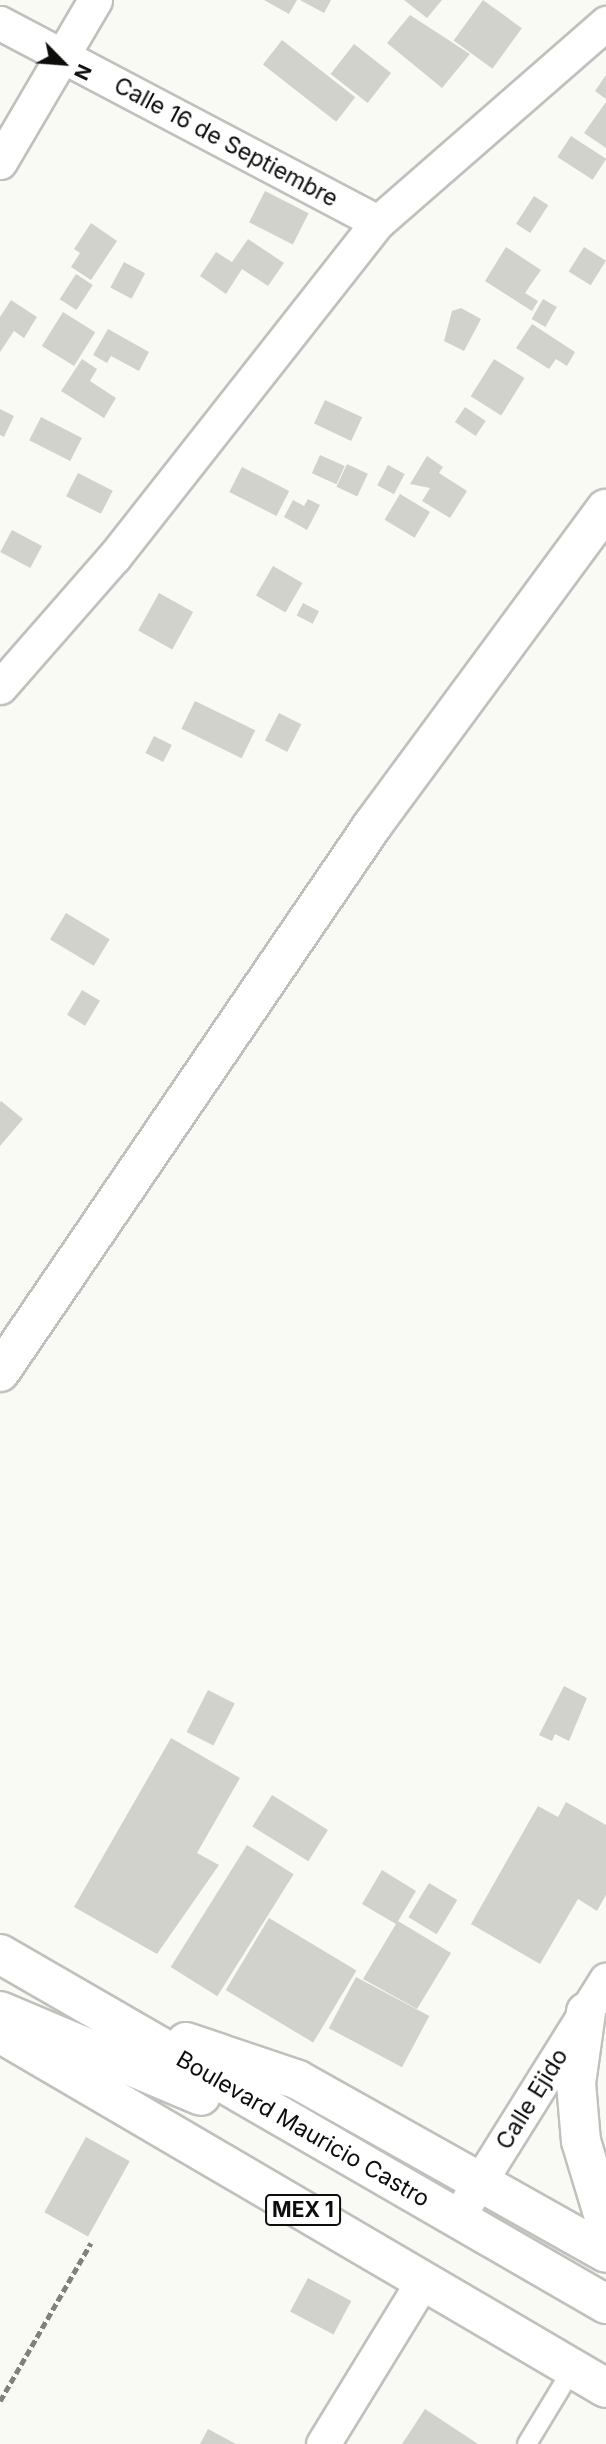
<!DOCTYPE html>
<style>
body{margin:0}
#map{position:relative;width:606px;height:2444px;overflow:hidden;background:#f9faf4;font-family:Inter,sans-serif}
div>[style]{position:absolute}
.building>*{inset:0;background:#d1d2cc;transform-origin:0 0}
.path>*{height:4.5px;margin-top:-2.25px;transform-origin:0;background:repeating-linear-gradient(90deg,#80807d 0 7px,transparent 0 10.5px)}
.roads{filter:drop-shadow(2px 0 #c0c1bc) drop-shadow(-2px 0 #c0c1bc) drop-shadow(0 2px #c0c1bc) drop-shadow(0 -2px #c0c1bc)}
.lane>*{height:18px;margin:-9px;padding:0 9px;transform-origin:9px;border-radius:9px;background:#fff}
.street>*{height:33px;margin:-16.5px;padding:0 16.5px;transform-origin:16.5px;border-radius:16.5px;background:#fff}
.secondary>*{height:38px;margin:-19px;padding:0 19px;transform-origin:19px;border-radius:19px;background:#fff}
.primary>*{height:38px;margin:-19px;padding:0 19px;transform-origin:19px;border-radius:19px;background:#fff}
.highway>*{height:38px;margin:-19px;padding:0 19px;transform-origin:19px;border-radius:19px;background:#fff}
span{translate:-50% -50%;white-space:nowrap;text-align:center;line-height:1.15;-webkit-text-stroke:5px #fff;paint-order:stroke}
.shield-label span{padding:2px 5px;background:#fff;border:2px solid;border-radius:5px;-webkit-text-stroke-width:0}
.shield-label{font-size:21px;color:#0d0d0c;font-weight:700}
.street-label{font-size:23px;color:#0d0d0c}
.north{position:absolute;left:28px;top:28px;width:70px;height:70px;-webkit-text-stroke:5px #fff;paint-order:stroke;rotate:115deg;font-size:19px;font-weight:700;line-height:28px;text-align:center;color:#0d0d0c}
.north::after{content:'';display:block;margin:auto;width:24px;height:32px;background:#0d0d0c;clip-path:polygon(50% 0,100% 100%,50% 72%,0 100%)}
</style>
<div id="map">
<div class="building">
<i style="clip-path:polygon(264px 0,297px 0,289px 14px)"></i>
<i style="clip-path:polygon(300px 0,331px 0,324px 13px)"></i>
<i style="clip-path:polygon(404px 0,442px 0,427px 18px)"></i>
<i style="left:483px;top:0;width:48px;height:50px;rotate:36deg"></i>
<i style="clip-path:polygon(410px 15px,470px 54px,442px 88px,387px 43px)"></i>
<i style="left:282px;top:40px;width:93px;height:31px;rotate:38deg"></i>
<i style="left:354px;top:44px;width:47px;height:38px;rotate:38deg"></i>
<i style="clip-path:polygon(606px 75px,606px 99px,595px 91px)"></i>
<i style="clip-path:polygon(606px 102px,606px 148px,584px 133px)"></i>
<i style="left:571px;top:136px;width:42px;height:25px;rotate:33deg"></i>
<i style="left:265px;top:191px;width:49px;height:35px;rotate:27deg"></i>
<i style="left:534px;top:196px;width:17px;height:33px;rotate:33deg"></i>
<i style="clip-path:polygon(91px 223px,117px 241px,91px 280px,71px 267px,80px 253px,74px 249px)"></i>
<i style="clip-path:polygon(248px 239px,284px 263px,268px 286px,242px 269px,226px 294px,200px 276px,216px 252px,232px 262px)"></i>
<i style="clip-path:polygon(506px 247px,541px 270px,525px 293px,538px 301px,532px 311px,485px 281px)"></i>
<i style="left:584px;top:247px;width:26px;height:29px;rotate:32deg"></i>
<i style="left:124px;top:262px;width:24px;height:29px;rotate:28deg"></i>
<i style="left:76px;top:274px;width:20px;height:30px;rotate:33deg"></i>
<i style="left:543px;top:299px;width:16px;height:23px;rotate:30deg"></i>
<i style="clip-path:polygon(11px 300px,37px 317px,24px 338px,14px 331px,0 352px,0 317px)"></i>
<i style="clip-path:polygon(461px 308px,481px 319px,464px 351px,444px 341px,452px 311px)"></i>
<i style="left:63px;top:312px;width:38px;height:40px;rotate:32deg"></i>
<i style="clip-path:polygon(532px 324px,575px 352px,567px 366px,556px 359px,549px 369px,516px 348px)"></i>
<i style="clip-path:polygon(108px 329px,149px 352px,139px 371px,111px 356px,107px 363px,93px 355px)"></i>
<i style="clip-path:polygon(82px 359px,97px 369px,90px 381px,116px 398px,104px 418px,61px 391px)"></i>
<i style="left:494px;top:359px;width:36px;height:44px;rotate:32deg"></i>
<i style="left:325px;top:400px;width:41px;height:26px;rotate:25deg"></i>
<i style="left:465px;top:407px;width:25px;height:18px;rotate:34deg"></i>
<i style="clip-path:polygon(0 409px,14px 416px,4px 437px,0 435px)"></i>
<i style="left:41px;top:417px;width:46px;height:26px;rotate:27deg"></i>
<i style="left:320px;top:455px;width:27px;height:20px;rotate:24deg"></i>
<i style="clip-path:polygon(427px 456px,443px 467px,439px 473px,467px 491px,450px 518px,422px 501px,430px 488px,410px 484px)"></i>
<i style="left:347px;top:464px;width:23px;height:25px;rotate:25deg"></i>
<i style="left:388px;top:465px;width:19px;height:23px;rotate:28deg"></i>
<i style="left:242px;top:467px;width:53px;height:28px;rotate:27deg"></i>
<i style="left:78px;top:473px;width:39px;height:26px;rotate:27deg"></i>
<i style="left:400px;top:494px;width:35px;height:30px;rotate:31deg"></i>
<i style="clip-path:polygon(308px 499px,320px 505px,307px 530px,284px 517px,293px 500px,304px 506px)"></i>
<i style="left:12px;top:530px;width:34px;height:25px;rotate:28deg"></i>
<i style="left:273px;top:566px;width:34px;height:34px;rotate:30deg"></i>
<i style="left:159px;top:593px;width:39px;height:43px;rotate:29deg"></i>
<i style="left:303px;top:603px;width:18px;height:14px;rotate:27deg"></i>
<i style="left:195px;top:701px;width:67px;height:31px;rotate:26deg"></i>
<i style="left:279px;top:713px;width:25px;height:31px;rotate:27deg"></i>
<i style="left:154px;top:736px;width:20px;height:19px;rotate:27deg"></i>
<i style="left:66px;top:913px;width:51px;height:31px;rotate:31deg"></i>
<i style="left:82px;top:990px;width:21px;height:29px;rotate:31deg"></i>
<i style="clip-path:polygon(1px 1101px,23px 1119px,0 1146px,0 1103px)"></i>
<i style="clip-path:polygon(564px 1686px,587px 1698px,569px 1741px,555px 1734px,552px 1741px,539px 1735px)"></i>
<i style="left:208px;top:1690px;width:30px;height:47px;rotate:27deg"></i>
<i style="clip-path:polygon(171px 1738px,240px 1778px,197px 1853px,219px 1865px,157px 1954px,74px 1907px)"></i>
<i style="left:272px;top:1795px;width:66px;height:37px;rotate:32deg"></i>
<i style="clip-path:polygon(566px 1802px,606px 1825px,606px 1895px,597px 1911px,578px 1899px,540px 1964px,471px 1924px,538px 1806px,558px 1817px)"></i>
<i style="left:247px;top:1845px;width:55px;height:144px;rotate:32deg"></i>
<i style="clip-path:polygon(382px 1870px,416px 1891px,398px 1921px,451px 1953px,417px 2009px,363px 1979px,396px 1924px,362px 1904px)"></i>
<i style="left:429px;top:1883px;width:33px;height:40px;rotate:31deg"></i>
<i style="left:269px;top:1918px;width:102px;height:84px;rotate:31deg"></i>
<i style="left:356px;top:1977px;width:83px;height:58px;rotate:28deg"></i>
<i style="left:86px;top:2137px;width:50px;height:86px;rotate:29deg"></i>
<i style="left:308px;top:2278px;width:49px;height:38px;rotate:28deg"></i>
<i style="clip-path:polygon(425px 2409px,478px 2444px,402px 2444px)"></i>
<i style="clip-path:polygon(208px 2429px,236px 2444px,200px 2444px)"></i>
</div>
<div class="path">
<i style="left:0;top:2401px;width:182px;rotate:-60.1deg"></i>
</div>
<div class="roads">
<div class="lane">
<i style="left:527px;top:2444px;width:89px;rotate:-58.8deg"></i>
</div>
<div class="street">
<i style="left:0;top:23px;width:427px;rotate:27.8deg"></i>
<i style="left:0;top:162px;width:188px;rotate:-59.6deg"></i>
<i style="left:0;top:687px;width:173px;rotate:-48.8deg"></i>
<i style="left:114px;top:557px;width:427px;rotate:-51.8deg"></i>
<i style="left:378px;top:222px;width:303px;rotate:-41.1deg"></i>
<i style="left:457px;top:2218px;width:281px;rotate:-58deg"></i>
<i style="left:323px;top:2444px;width:191px;rotate:-58.5deg"></i>
</div>
<div class="secondary">
<i style="left:0;top:1372px;width:661px;rotate:-55.73deg"></i>
<i style="left:372px;top:826px;width:394px;rotate:-53.6deg"></i>
</div>
<div class="primary">
<i style="left:0;top:1954px;width:700px;rotate:30.01deg"></i>
<i style="left:0;top:2011px;width:218px;rotate:22.9deg"></i>
<i style="left:0;top:2033px;width:702px;rotate:30.36deg"></i>
<i style="left:186px;top:2042px;width:118px;rotate:18.7deg"></i>
<i style="left:298px;top:2080px;width:353px;rotate:29.3deg"></i>
</div>
<div class="highway">
<i style="left:586px;top:2012px;width:72px;rotate:98deg"></i>
<i style="left:576px;top:2083px;width:58px;rotate:85.1deg"></i>
<i style="left:581px;top:2141px;width:87px;rotate:73.2deg"></i>
</div>
</div>
<div class="shield-label">
<span style="left:303px;top:2210px">MEX 1</span>
</div>
<div class="street-label">
<span style="left:226px;top:142px;rotate:28deg">Calle 16 de Septiembre</span>
<span style="left:532px;top:2099px;rotate:-58deg">Calle Ejido</span>
<span style="left:303px;top:2129px;rotate:30deg">Boulevard Mauricio Castro</span>
</div>
<div class="north">N</div>
</div>
